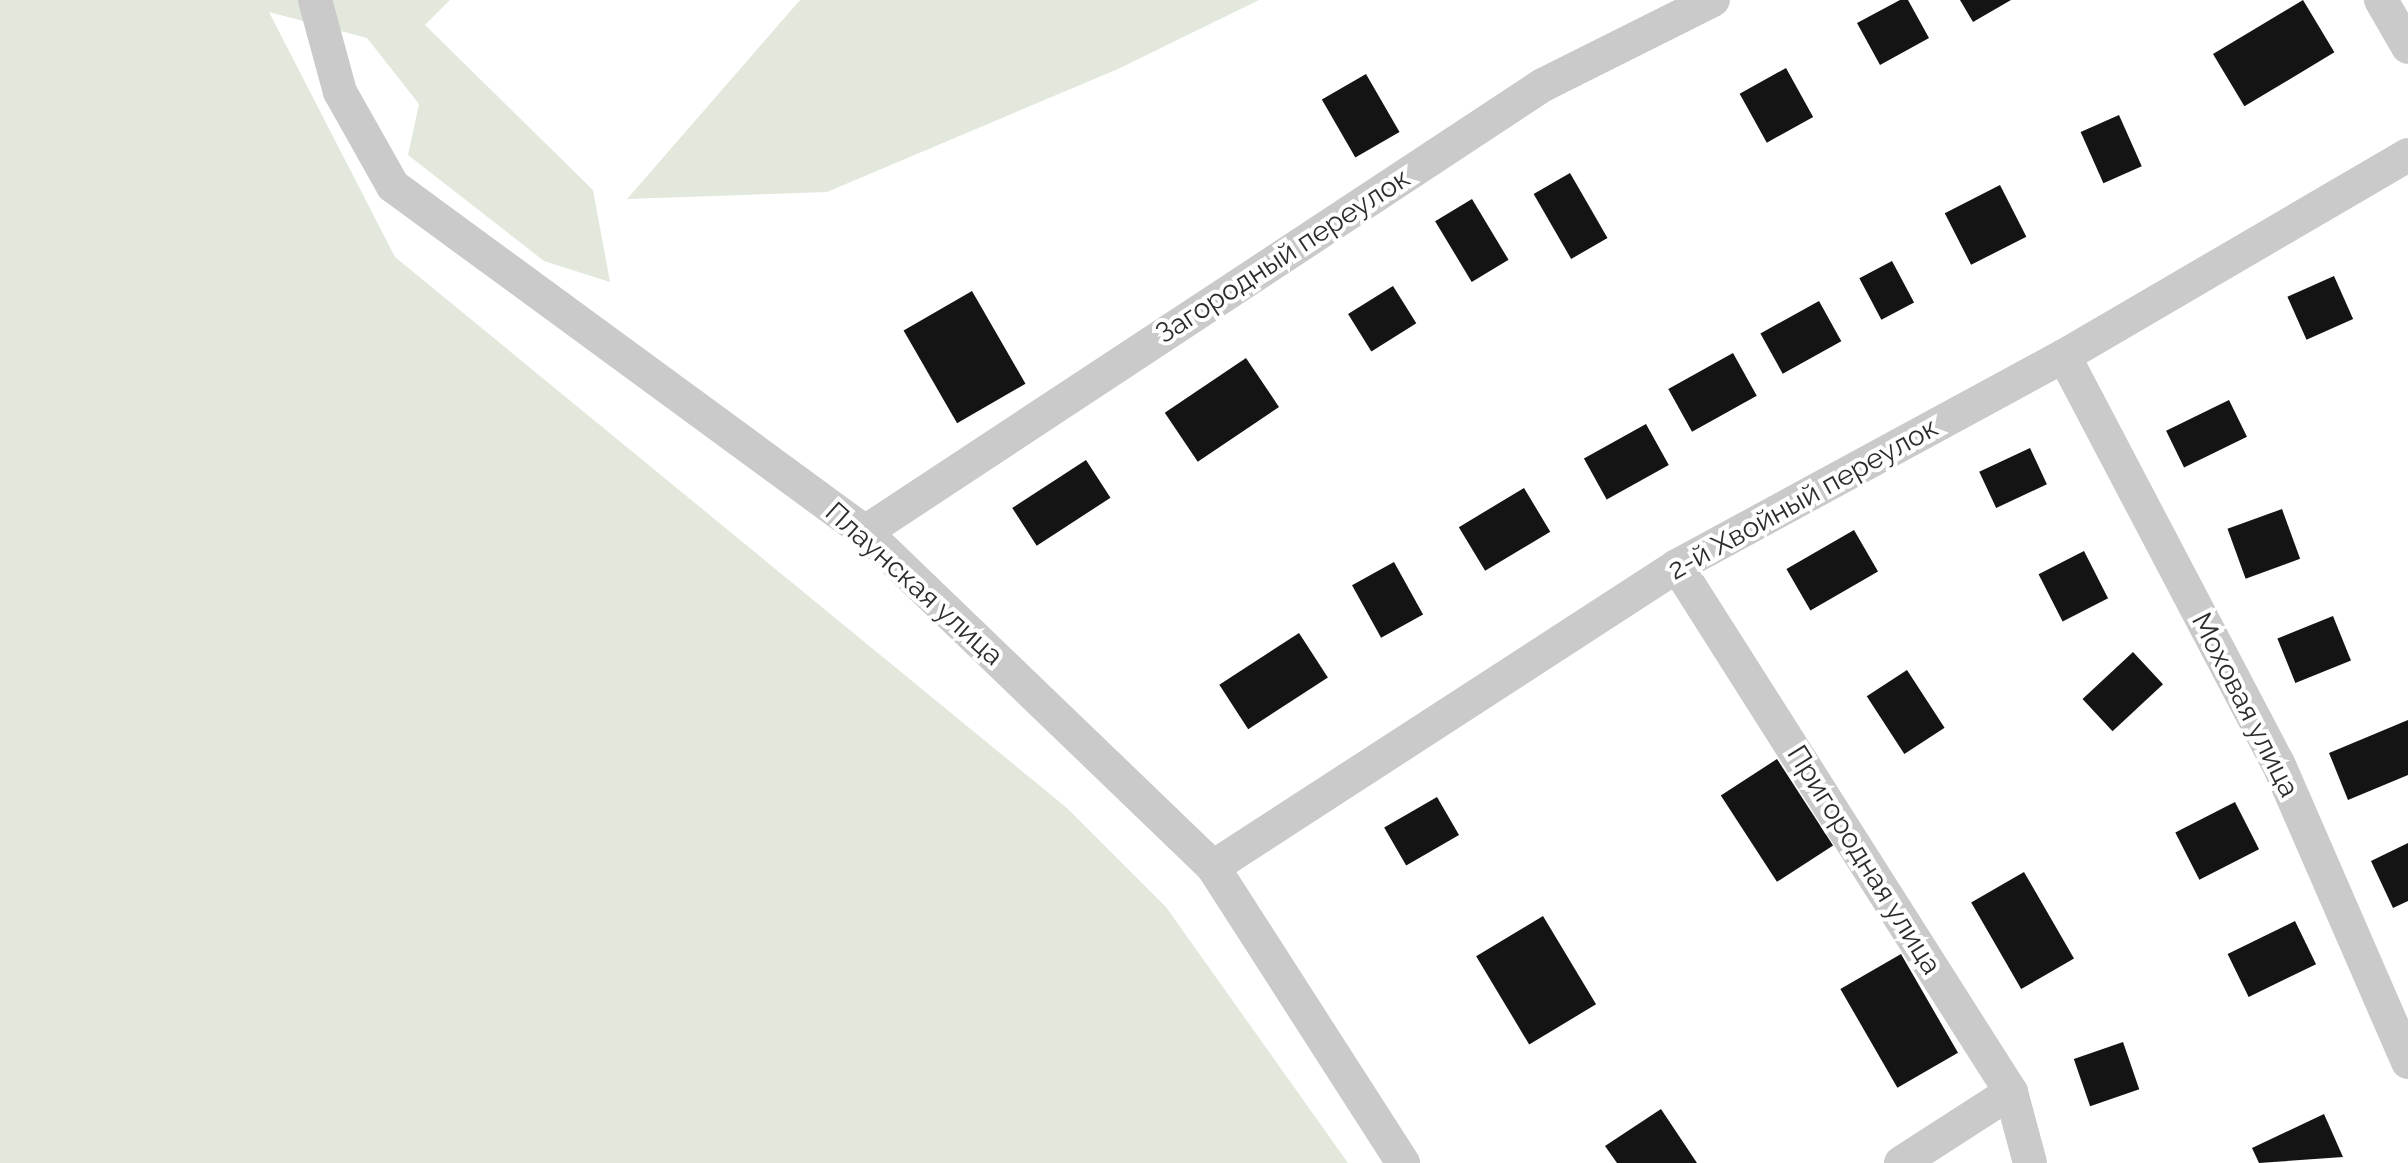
<!DOCTYPE html>
<meta charset="utf-8">
<style>
body{margin:0}
#map{position:relative;width:2408px;height:1163px;overflow:hidden;background:#fff;font-family:Raleway,sans-serif}
div>[style]{position:absolute}
.green>*{inset:0;background:#e2e9dc}
.building>*{inset:0;background:#141414;transform-origin:0 0}
.street>*{height:34px;margin:-17px;padding:0 17px;transform-origin:17px;border-radius:17px;background:#cacaca}
span{translate:-50% -50%;white-space:nowrap;text-align:center;line-height:1.15;-webkit-text-stroke:8px #fff;paint-order:stroke}
.street-label{font-size:28px;color:#2d2d2d}
</style>
<div id="map">
<div class="green">
<i style="clip-path:polygon(0 0,450px 0,425px 25px,593px 190px,610px 282px,544px 261px,408px 155px,419px 104px,367px 38px,269px 12px,395px 257px,1067px 808px,1166px 907px,1348px 1163px,0 1163px)"></i>
<i style="clip-path:polygon(800px 0,1259px 0,1118px 69px,827px 192px,627px 199px)"></i>
</div>
<div class="building">
<i style="clip-path:polygon(1900px 0,1908px 0,1929px 38px,1880px 65px,1857px 23px)"></i>
<i style="clip-path:polygon(1960px 0,2011px 0,1973px 22px)"></i>
<i style="left:2303px;top:0;width:61px;height:105px;rotate:59deg"></i>
<i style="left:1786px;top:68px;width:56px;height:53px;rotate:61deg"></i>
<i style="left:1366px;top:74px;width:67px;height:51px;rotate:60deg"></i>
<i style="left:2119px;top:115px;width:56px;height:42px;rotate:66deg"></i>
<i style="left:1570px;top:173px;width:75px;height:42px;rotate:60deg"></i>
<i style="left:2000px;top:185px;width:58px;height:62px;rotate:63deg"></i>
<i style="left:1472px;top:199px;width:71px;height:43px;rotate:59deg"></i>
<i style="left:1892px;top:261px;width:47px;height:37px;rotate:62deg"></i>
<i style="left:2334px;top:276px;width:47px;height:51px;rotate:66deg"></i>
<i style="left:1393px;top:286px;width:44px;height:53px;rotate:58deg"></i>
<i style="left:972px;top:291px;width:107px;height:79px;rotate:60deg"></i>
<i style="left:1819px;top:301px;width:46px;height:67px;rotate:61deg"></i>
<i style="left:1733px;top:353px;width:49px;height:74px;rotate:61deg"></i>
<i style="left:1246px;top:358px;width:59px;height:98px;rotate:56deg"></i>
<i style="left:2229px;top:400px;width:41px;height:70px;rotate:64deg"></i>
<i style="left:1646px;top:424px;width:47px;height:71px;rotate:61deg"></i>
<i style="left:2030px;top:448px;width:40px;height:56px;rotate:65deg"></i>
<i style="left:1086px;top:460px;width:45px;height:88px;rotate:57deg"></i>
<i style="left:1524px;top:488px;width:51px;height:76px;rotate:59deg"></i>
<i style="left:2282px;top:509px;width:53px;height:58px;rotate:70deg"></i>
<i style="left:1854px;top:530px;width:48px;height:78px;rotate:60deg"></i>
<i style="left:2084px;top:551px;width:53px;height:51px;rotate:63deg"></i>
<i style="left:1394px;top:562px;width:60px;height:48px;rotate:61deg"></i>
<i style="left:2333px;top:616px;width:48px;height:60px;rotate:68deg"></i>
<i style="left:1299px;top:633px;width:53px;height:95px;rotate:57deg"></i>
<i style="left:2133px;top:652px;width:44px;height:69px;rotate:47deg"></i>
<i style="left:1907px;top:670px;width:69px;height:48px;rotate:57deg"></i>
<i style="clip-path:polygon(2408px 720px,2408px 775px,2348px 800px,2329px 753px)"></i>
<i style="left:1777px;top:759px;width:103px;height:67px;rotate:57deg"></i>
<i style="left:1437px;top:797px;width:44px;height:61px;rotate:60deg"></i>
<i style="left:2235px;top:802px;width:53px;height:67px;rotate:63deg"></i>
<i style="clip-path:polygon(2408px 843px,2408px 901px,2393px 908px,2371px 861px)"></i>
<i style="left:2024px;top:872px;width:100px;height:61px;rotate:60deg"></i>
<i style="left:1543px;top:916px;width:103px;height:78px;rotate:59deg"></i>
<i style="left:2295px;top:921px;width:48px;height:75px;rotate:64deg"></i>
<i style="left:1901px;top:954px;width:114px;height:70px;rotate:60deg"></i>
<i style="left:2123px;top:1042px;width:50px;height:52px;rotate:71deg"></i>
<i style="clip-path:polygon(1661px 1109px,1697px 1163px,1617px 1163px,1605px 1146px)"></i>
<i style="clip-path:polygon(2324px 1114px,2343px 1157px,2259px 1163px,2252px 1148px)"></i>
</div>
<div class="street">
<i style="left:315px;top:0;width:95px;rotate:74.8deg"></i>
<i style="left:340px;top:92px;width:108px;rotate:60.6deg"></i>
<i style="left:393px;top:186px;width:585px;rotate:36.24deg"></i>
<i style="left:865px;top:532px;width:483px;rotate:43.9deg"></i>
<i style="left:1213px;top:867px;width:352px;rotate:57.3deg"></i>
<i style="left:2381px;top:0;width:54px;rotate:60.1deg"></i>
<i style="left:2064px;top:356px;width:460px;rotate:62.3deg"></i>
<i style="left:2278px;top:763px;width:326px;rotate:66.5deg"></i>
<i style="left:865px;top:532px;width:812px;rotate:-33.4deg"></i>
<i style="left:1543px;top:85px;width:190px;rotate:-26.6deg"></i>
<i style="left:1677px;top:566px;width:623px;rotate:57.59deg"></i>
<i style="left:2011px;top:1092px;width:73px;rotate:75deg"></i>
<i style="left:1213px;top:867px;width:553px;rotate:-32.97deg"></i>
<i style="left:1677px;top:566px;width:440px;rotate:-28.5deg"></i>
<i style="left:2064px;top:356px;width:398px;rotate:-30.3deg"></i>
<i style="left:1901px;top:1163px;width:131px;rotate:-32.8deg"></i>
</div>
<div class="street-label">
<span style="left:1283px;top:256px;rotate:-33deg">Загородный переулок</span>
<span style="left:1803px;top:499px;rotate:-29deg">2-й Хвойный переулок</span>
<span style="left:914px;top:584px;rotate:42deg">Плаунская улица</span>
<span style="left:2245px;top:705px;rotate:63deg">Моховая улица</span>
<span style="left:1864px;top:860px;rotate:58deg">Пригородная улица</span>
</div>
</div>
